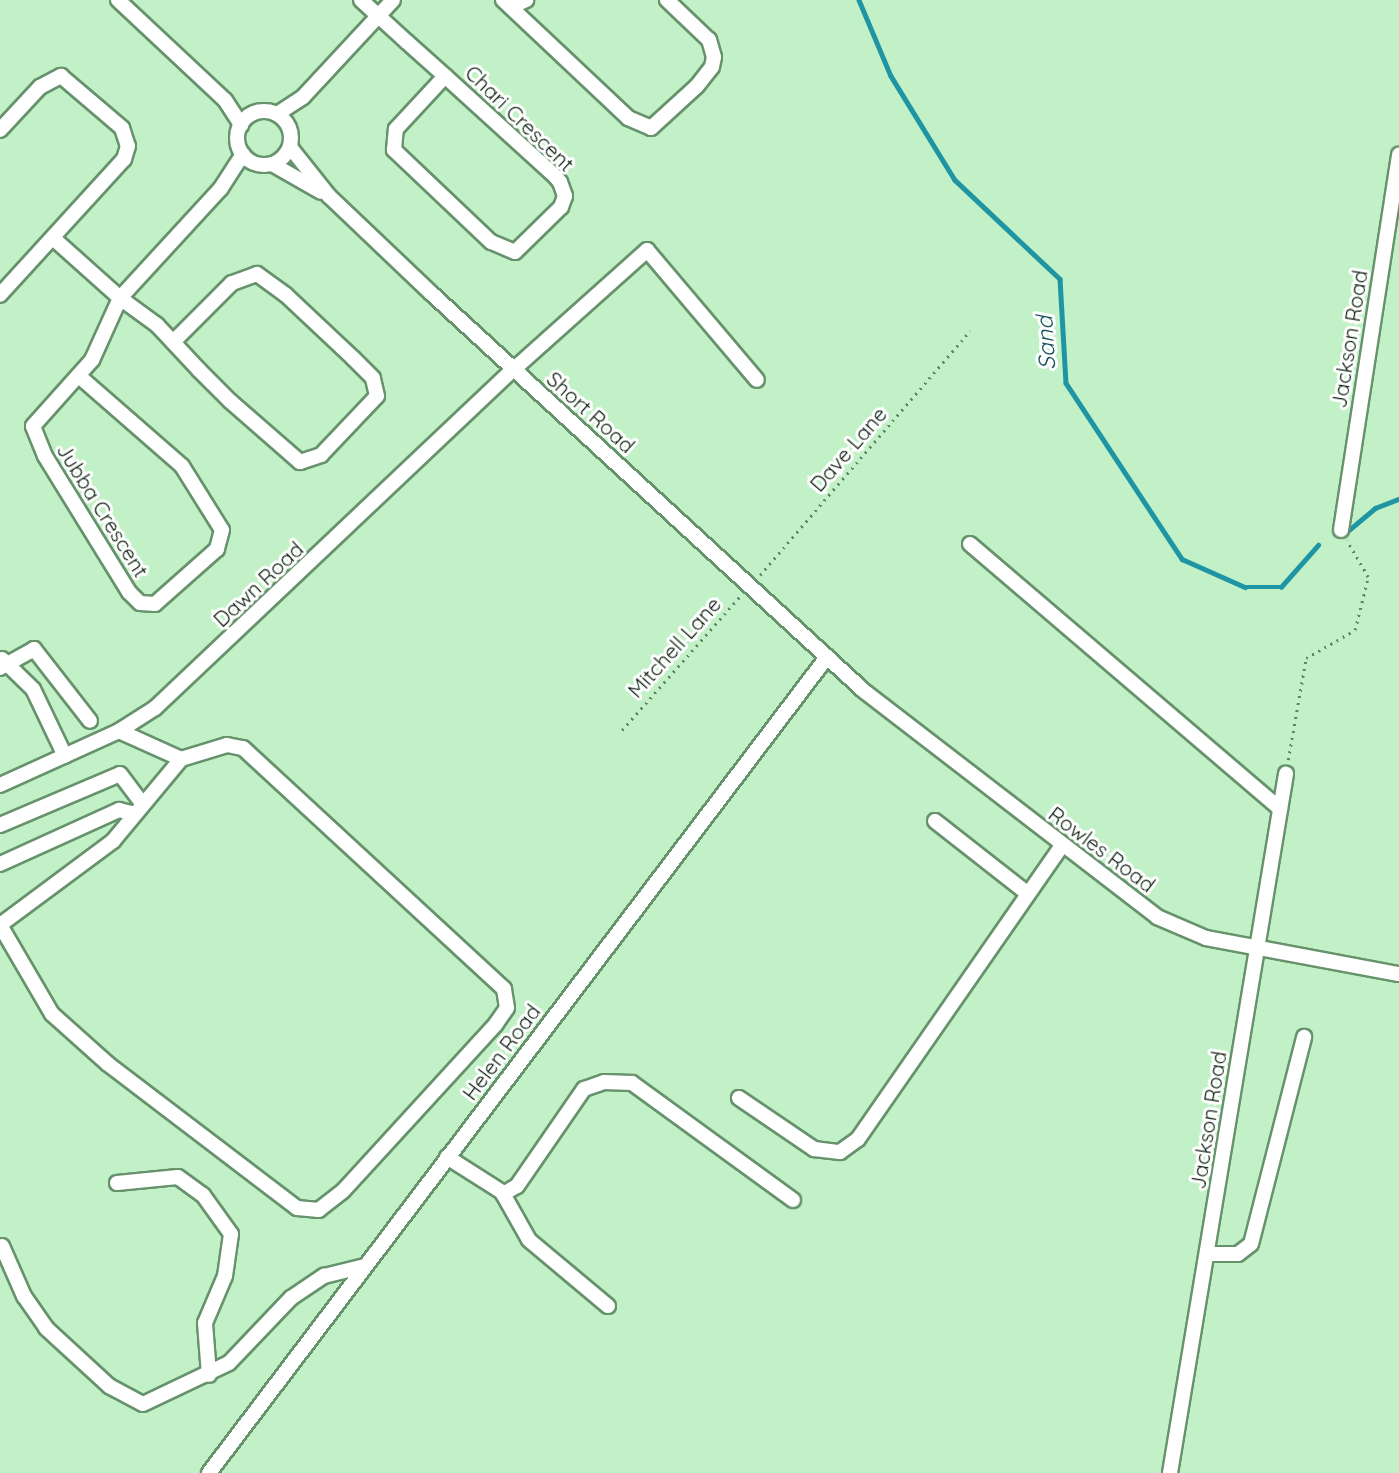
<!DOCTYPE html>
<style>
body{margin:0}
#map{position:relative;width:1399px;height:1473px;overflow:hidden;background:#c2f1c7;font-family:Quicksand,sans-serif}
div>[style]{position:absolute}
.stream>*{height:4.5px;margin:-2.25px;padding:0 2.25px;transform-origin:2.25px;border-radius:2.25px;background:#1f95a4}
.path>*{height:2.5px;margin-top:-1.25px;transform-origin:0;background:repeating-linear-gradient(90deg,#638367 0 2px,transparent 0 7px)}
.roads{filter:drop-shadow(2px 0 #66926c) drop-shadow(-2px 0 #66926c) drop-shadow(0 2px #66926c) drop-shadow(0 -2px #66926c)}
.minor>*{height:14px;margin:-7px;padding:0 7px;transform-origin:7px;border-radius:7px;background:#fff}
.minor>.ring{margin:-7px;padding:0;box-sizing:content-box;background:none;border:14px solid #fff;border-radius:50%}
span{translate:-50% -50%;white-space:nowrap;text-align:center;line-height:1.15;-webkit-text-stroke:6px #fff;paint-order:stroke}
.street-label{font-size:21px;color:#0d1f10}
.water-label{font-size:23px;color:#16535c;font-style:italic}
</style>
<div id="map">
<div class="stream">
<i style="left:859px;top:0;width:82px;rotate:67.2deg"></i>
<i style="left:891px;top:76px;width:122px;rotate:58.4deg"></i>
<i style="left:955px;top:180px;width:144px;rotate:43.3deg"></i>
<i style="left:1060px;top:279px;width:104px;rotate:86.7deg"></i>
<i style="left:1066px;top:383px;width:211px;rotate:56.6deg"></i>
<i style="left:1182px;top:559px;width:69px;rotate:24deg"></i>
<i style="left:1245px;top:587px;width:36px"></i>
<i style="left:1281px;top:587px;width:56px;rotate:-48.6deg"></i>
<i style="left:1349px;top:530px;width:34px;rotate:-40deg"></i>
<i style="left:1375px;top:508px;width:26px;rotate:-21deg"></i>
</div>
<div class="path">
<i style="left:760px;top:575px;width:322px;rotate:-49.3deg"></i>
<i style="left:622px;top:730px;width:180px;rotate:-48.6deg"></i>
<i style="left:1288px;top:760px;width:104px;rotate:-80deg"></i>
<i style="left:1306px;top:658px;width:56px;rotate:-29.7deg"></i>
<i style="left:1355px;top:630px;width:55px;rotate:-76.2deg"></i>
<i style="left:1368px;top:577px;width:42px;rotate:-120.3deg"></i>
</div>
<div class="roads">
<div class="minor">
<i style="left:118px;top:0;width:146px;rotate:43.1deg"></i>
<i style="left:225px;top:100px;width:30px;rotate:57deg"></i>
<i style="left:361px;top:0;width:62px;rotate:42.4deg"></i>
<i style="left:407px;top:42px;width:51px;rotate:41.8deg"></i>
<i style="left:445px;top:76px;width:149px;rotate:42.3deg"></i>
<i style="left:555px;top:176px;width:8px;rotate:50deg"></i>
<i style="left:560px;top:182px;width:15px;rotate:70deg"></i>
<i style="left:565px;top:196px;width:12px;rotate:110deg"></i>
<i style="left:561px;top:207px;width:64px;rotate:135.6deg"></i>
<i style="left:515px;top:252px;width:26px;rotate:-157deg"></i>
<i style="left:491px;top:242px;width:134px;rotate:-136.5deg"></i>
<i style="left:394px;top:150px;width:21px;rotate:-85deg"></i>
<i style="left:396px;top:129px;width:72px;rotate:-47.2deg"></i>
<i style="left:503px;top:0;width:172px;rotate:43.3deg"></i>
<i style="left:628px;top:118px;width:25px;rotate:23deg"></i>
<i style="left:651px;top:128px;width:62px;rotate:-42.4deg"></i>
<i style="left:697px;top:86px;width:24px;rotate:-52deg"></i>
<i style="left:712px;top:67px;width:10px;rotate:-79deg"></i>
<i style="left:714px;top:57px;width:18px;rotate:-106deg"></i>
<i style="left:709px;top:40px;width:58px;rotate:-136.4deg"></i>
<i style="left:511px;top:7px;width:17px;rotate:-25deg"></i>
<i class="ring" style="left:237px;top:111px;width:40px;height:40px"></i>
<i style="left:277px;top:114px;width:31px;rotate:-33deg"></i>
<i style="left:303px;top:97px;width:132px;rotate:-47.1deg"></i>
<i style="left:0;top:130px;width:59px;rotate:-47.1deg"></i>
<i style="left:40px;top:87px;width:24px;rotate:-28deg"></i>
<i style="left:61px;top:76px;width:80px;rotate:40.4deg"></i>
<i style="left:122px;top:128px;width:19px;rotate:72deg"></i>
<i style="left:128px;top:146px;width:14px;rotate:107deg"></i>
<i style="left:124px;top:159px;width:184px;rotate:132.4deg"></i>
<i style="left:290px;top:147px;width:63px;rotate:51.5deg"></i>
<i style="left:329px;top:196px;width:142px;rotate:43.6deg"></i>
<i style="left:432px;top:294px;width:587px;rotate:42.58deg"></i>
<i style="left:864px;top:691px;width:370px;rotate:37.6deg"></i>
<i style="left:1157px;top:917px;width:53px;rotate:23.2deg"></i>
<i style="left:1206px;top:938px;width:196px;rotate:10.6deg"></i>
<i style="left:272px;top:164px;width:56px;rotate:29.7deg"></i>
<i style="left:53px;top:238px;width:90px;rotate:41.8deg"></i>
<i style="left:120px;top:298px;width:46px;rotate:36.1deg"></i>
<i style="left:157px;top:325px;width:62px;rotate:47deg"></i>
<i style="left:199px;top:370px;width:44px;rotate:45deg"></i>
<i style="left:230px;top:401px;width:93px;rotate:41.1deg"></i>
<i style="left:300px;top:462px;width:22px;rotate:-18deg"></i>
<i style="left:321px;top:455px;width:81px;rotate:-46.5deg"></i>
<i style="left:377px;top:396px;width:18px;rotate:-103deg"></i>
<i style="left:373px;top:378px;width:28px;rotate:-135deg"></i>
<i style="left:353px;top:358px;width:92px;rotate:-136.8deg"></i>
<i style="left:286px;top:295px;width:36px;rotate:-144deg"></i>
<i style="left:257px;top:274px;width:27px;rotate:160deg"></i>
<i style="left:232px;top:283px;width:83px;rotate:135deg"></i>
<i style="left:80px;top:377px;width:135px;rotate:41.1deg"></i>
<i style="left:182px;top:466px;width:75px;rotate:58deg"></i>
<i style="left:222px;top:530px;width:20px;rotate:105deg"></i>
<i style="left:217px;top:549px;width:83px;rotate:138.4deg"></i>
<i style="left:155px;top:604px;width:15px;rotate:-176deg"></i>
<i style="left:140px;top:603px;width:16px;rotate:-135deg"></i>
<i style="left:129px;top:592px;width:160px;rotate:-121.7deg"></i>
<i style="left:45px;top:456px;width:32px;rotate:-112deg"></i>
<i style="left:33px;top:426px;width:89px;rotate:-48.2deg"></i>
<i style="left:92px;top:360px;width:68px;rotate:-65.7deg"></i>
<i style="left:120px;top:298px;width:149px;rotate:-47.4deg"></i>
<i style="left:221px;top:188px;width:40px;rotate:-57.1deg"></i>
<i style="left:1341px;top:530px;width:380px;rotate:-81.2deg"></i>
<i style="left:970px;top:544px;width:408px;rotate:40.5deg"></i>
<i style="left:2px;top:659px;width:43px;rotate:44.1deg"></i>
<i style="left:33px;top:689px;width:74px;rotate:64.5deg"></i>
<i style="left:0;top:668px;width:39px;rotate:-29deg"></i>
<i style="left:34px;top:649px;width:91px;rotate:52.1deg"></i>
<i style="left:119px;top:731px;width:68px;rotate:24.3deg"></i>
<i style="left:181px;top:759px;width:48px;rotate:-16.9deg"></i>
<i style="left:227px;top:745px;width:16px;rotate:11deg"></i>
<i style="left:243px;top:748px;width:355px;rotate:42.7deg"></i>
<i style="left:504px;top:989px;width:19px;rotate:81deg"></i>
<i style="left:507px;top:1008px;width:19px;rotate:125deg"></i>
<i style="left:496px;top:1024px;width:226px;rotate:132.5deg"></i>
<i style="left:343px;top:1191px;width:31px;rotate:142deg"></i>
<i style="left:319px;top:1210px;width:22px;rotate:-175deg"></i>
<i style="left:297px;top:1208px;width:238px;rotate:-142.7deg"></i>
<i style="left:108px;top:1064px;width:75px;rotate:-138.2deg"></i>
<i style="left:52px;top:1014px;width:103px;rotate:-120.3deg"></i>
<i style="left:0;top:925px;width:141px;rotate:-36.6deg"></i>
<i style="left:113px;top:841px;width:107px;rotate:-50.3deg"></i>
<i style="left:0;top:785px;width:131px;rotate:-24.4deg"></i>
<i style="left:119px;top:731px;width:43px;rotate:-32.6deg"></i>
<i style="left:155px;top:708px;width:492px;rotate:-43.4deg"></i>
<i style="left:513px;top:370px;width:180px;rotate:-41.8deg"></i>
<i style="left:647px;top:250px;width:170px;rotate:49.8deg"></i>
<i style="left:935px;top:821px;width:118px;rotate:38.1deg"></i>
<i style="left:0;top:825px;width:130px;rotate:-23deg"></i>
<i style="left:120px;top:774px;width:38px;rotate:53deg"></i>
<i style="left:0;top:864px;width:131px;rotate:-24.4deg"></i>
<i style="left:119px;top:810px;width:16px;rotate:14deg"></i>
<i style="left:739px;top:1098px;width:91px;rotate:34.2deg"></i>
<i style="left:814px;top:1149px;width:26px;rotate:7deg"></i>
<i style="left:840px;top:1152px;width:22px;rotate:-36deg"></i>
<i style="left:858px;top:1139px;width:358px;rotate:-55.2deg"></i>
<i style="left:447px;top:1157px;width:65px;rotate:32.5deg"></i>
<i style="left:502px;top:1192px;width:55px;rotate:60.6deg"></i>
<i style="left:529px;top:1240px;width:103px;rotate:39.9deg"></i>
<i style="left:117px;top:1183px;width:61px;rotate:-5.6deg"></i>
<i style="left:178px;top:1177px;width:31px;rotate:36deg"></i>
<i style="left:203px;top:1195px;width:48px;rotate:54.3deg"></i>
<i style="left:231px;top:1234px;width:42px;rotate:98.1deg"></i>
<i style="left:225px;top:1276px;width:51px;rotate:113.1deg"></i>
<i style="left:205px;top:1323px;width:52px;rotate:85.6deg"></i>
<i style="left:503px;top:1194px;width:16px;rotate:-30deg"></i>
<i style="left:517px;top:1186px;width:118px;rotate:-55.4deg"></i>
<i style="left:584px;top:1089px;width:21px;rotate:-19deg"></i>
<i style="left:604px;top:1082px;width:28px;rotate:2deg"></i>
<i style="left:632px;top:1083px;width:199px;rotate:36deg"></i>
<i style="left:2px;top:1246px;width:55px;rotate:66.3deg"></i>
<i style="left:24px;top:1296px;width:39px;rotate:55deg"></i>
<i style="left:46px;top:1328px;width:86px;rotate:42.6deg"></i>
<i style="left:109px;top:1386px;width:38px;rotate:28deg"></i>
<i style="left:143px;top:1404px;width:95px;rotate:-25.5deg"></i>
<i style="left:229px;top:1363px;width:90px;rotate:-46.4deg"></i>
<i style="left:291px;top:1298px;width:40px;rotate:-34deg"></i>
<i style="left:324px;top:1276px;width:42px;rotate:-13.7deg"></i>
<i style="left:1207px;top:1254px;width:31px"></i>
<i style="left:1238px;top:1254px;width:16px;rotate:-38deg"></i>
<i style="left:1251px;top:1244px;width:214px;rotate:-75.6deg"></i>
<i style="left:209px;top:1473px;width:1024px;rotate:-52.86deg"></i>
<i style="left:1170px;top:1473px;width:709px;rotate:-80.58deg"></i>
</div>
</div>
<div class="street-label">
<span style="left:520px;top:118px;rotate:44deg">Chari Crescent</span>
<span style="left:1349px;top:339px;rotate:-81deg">Jackson Road</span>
<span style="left:591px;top:412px;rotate:42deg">Short Road</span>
<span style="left:848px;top:449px;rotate:-49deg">Dave Lane</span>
<span style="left:103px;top:510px;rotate:58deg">Jubba Crescent</span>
<span style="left:258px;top:584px;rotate:-43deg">Dawn Road</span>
<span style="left:674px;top:647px;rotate:-48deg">Mitchell Lane</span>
<span style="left:1102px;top:849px;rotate:37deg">Rowles Road</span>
<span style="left:501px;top:1052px;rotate:-53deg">Helen Road</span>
<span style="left:1208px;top:1120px;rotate:-81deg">Jackson Road</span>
</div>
<div class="water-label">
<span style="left:1046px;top:343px;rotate:-93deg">Sand</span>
</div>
</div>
